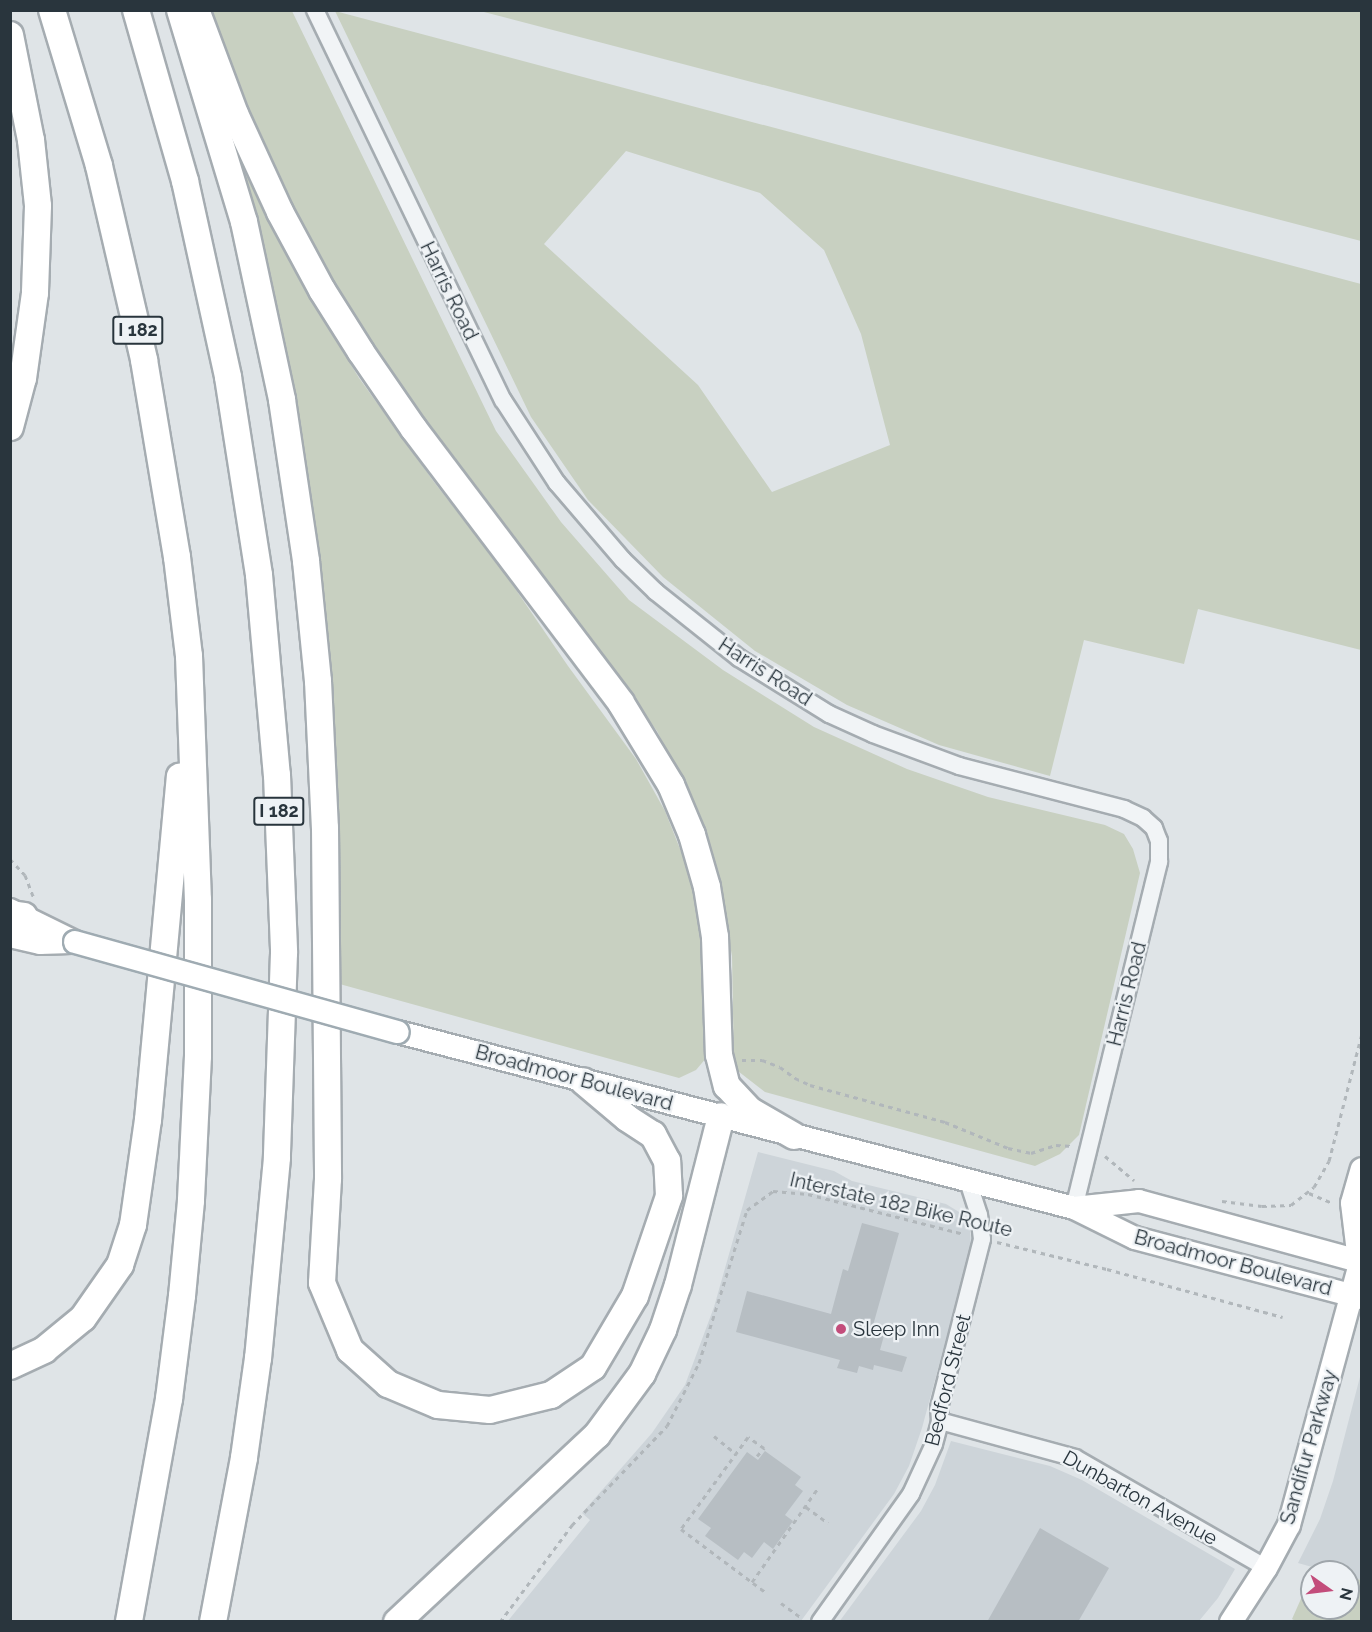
<!DOCTYPE html>
<style>
body{margin:0}
#map{position:relative;width:1372px;height:1632px;overflow:hidden;background:#dfe4e7;font-family:Raleway,sans-serif}
div>[style]{position:absolute}
.built>*{inset:0;background:#cdd4d9}
.green>*{inset:0;background:#c8d0c1}
.building>*{inset:0;background:#b7bec3}
.path>*{height:3px;margin-top:-1.5px;transform-origin:0;background:repeating-linear-gradient(90deg,#b1b7bb 0 4.5px,transparent 0 9px)}
.roads{filter:drop-shadow(2px 0 #a5acb1) drop-shadow(-2px 0 #a5acb1) drop-shadow(0 2px #a5acb1) drop-shadow(0 -2px #a5acb1)}
.minor>*{height:16px;margin:-8px;padding:0 8px;transform-origin:8px;border-radius:8px;background:#f1f4f6}
.major>*{height:22px;margin:-11px;padding:0 11px;transform-origin:11px;border-radius:11px;background:#fff}
.highway>*{height:26px;margin:-13px;padding:0 13px;transform-origin:13px;border-radius:13px;background:#fff}
.bridges{filter:drop-shadow(2px 0 #9fabb2) drop-shadow(-2px 0 #9fabb2) drop-shadow(0 2px #9fabb2) drop-shadow(0 -2px #9fabb2)}
.major-bridge>*{height:22px;margin:-11px;padding:0 11px;transform-origin:11px;border-radius:11px;background:#fff}
.dots>*{width:16px;height:16px;translate:-50% -50%;box-sizing:border-box;border:3px solid #eef2f5;border-radius:50%}
span{translate:-50% -50%;white-space:nowrap;text-align:center;line-height:1.15;-webkit-text-stroke:4.5px #eef2f5;paint-order:stroke}
.shield-label span{padding:2px 4px;background:#eef2f5;border:2px solid;border-radius:4px;-webkit-text-stroke-width:0}
.shield-label{font-size:18px;color:#29353d;font-weight:700}
.street-label{font-size:20px;color:#29353d}
.poi-label{font-size:20px;color:#29353d}
.left{translate:0 -50%;text-align:left}
.frame{position:absolute;inset:0;border:12px solid #29353d;pointer-events:none}
.north{position:absolute;left:1300px;top:1560px;width:60px;height:60px;box-sizing:border-box;background:#eef2f5;border:2px solid #9fa6ab;border-radius:50%;rotate:104deg;font-size:16px;font-weight:700;line-height:24px;text-align:center;color:#29353d}
.north::after{content:'';display:block;margin:auto;width:21px;height:27px;background:#c34d7b;clip-path:polygon(50% 0,100% 100%,50% 72%,0 100%)}
</style>
<div id="map">
<div class="built">
<i style="clip-path:polygon(758px 1152px,834px 1171px,852px 1181px,946px 1204px,959px 1212px,970px 1228px,971px 1247px,922px 1428px,909px 1466px,894px 1494px,801px 1621px,507px 1622px,590px 1520px,582px 1513px,652px 1433px,685px 1385px,714px 1307px)"></i>
<i style="clip-path:polygon(1361px 1373px,1361px 1580px,1348px 1576px,1348px 1572px,1330px 1572px,1298px 1563px,1320px 1519px,1333px 1481px)"></i>
<i style="clip-path:polygon(951px 1441px,1050px 1466px,1082px 1480px,1235px 1569px,1218px 1598px,1199px 1621px,839px 1622px,921px 1511px,935px 1485px)"></i>
</div>
<div class="green">
<i style="clip-path:polygon(210px 11px,292px 11px,496px 431px,561px 522px,629px 600px,723px 670px,814px 727px,907px 769px,988px 797px,1105px 825px,1124px 834px,1133px 849px,1140px 873px,1079px 1135px,1060px 1154px,1035px 1166px,765px 1092px,734px 1068px,732px 956px,717px 874px,693px 803px,657px 731px,356px 325px,283px 191px,222px 46px)"></i>
<i style="clip-path:polygon(evenodd,335px 11px,1361px 284px,1361px 650px,1198px 609px,1184px 664px,1084px 640px,1050px 776px,939px 745px,847px 705px,755px 651px,663px 577px,588px 500px,531px 417px,335px 11px,626px 151px,760px 193px,824px 250px,861px 334px,890px 445px,772px 492px,698px 385px,544px 244px,626px 151px)"></i>
<i style="clip-path:polygon(480px 11px,1361px 11px,1361px 241px)"></i>
<i style="clip-path:polygon(234px 155px,255px 190px,300px 281px,359px 378px,434px 482px,499px 565px,568px 666px,636px 759px,665px 811px,688px 869px,703px 925px,707px 1057px,696px 1070px,679px 1078px,336px 983px,333px 797px)"></i>
<i style="clip-path:polygon(1312px 1574px,1312px 1608px,1348px 1608px,1348px 1576px,1361px 1580px,1361px 1621px,1297px 1622px,1292px 1619px)"></i>
</div>
<div class="building">
<i style="clip-path:polygon(862px 1223px,899px 1233px,872px 1329px,885px 1332px,880px 1350px,907px 1357px,902px 1372px,874px 1365px,873px 1370px,859px 1366px,857px 1373px,837px 1368px,840px 1360px,736px 1332px,747px 1291px,831px 1314px,843px 1269px,848px 1271px)"></i>
<i style="clip-path:polygon(765px 1451px,801px 1477px,795px 1485px,803px 1491px,785px 1515px,793px 1521px,773px 1549px,764px 1542px,752px 1558px,744px 1552px,738px 1560px,705px 1536px,711px 1528px,698px 1519px,747px 1452px,758px 1460px)"></i>
<i style="clip-path:polygon(1040px 1528px,1109px 1568px,1078px 1622px,987px 1622px)"></i>
</div>
<div class="path">
<i style="left:10px;top:859px;width:22px;rotate:47deg"></i>
<i style="left:25px;top:875px;width:25px;rotate:69deg"></i>
<i style="left:742px;top:1060px;width:20px"></i>
<i style="left:762px;top:1060px;width:19px;rotate:21deg"></i>
<i style="left:780px;top:1067px;width:19px;rotate:36deg"></i>
<i style="left:795px;top:1078px;width:17px;rotate:25deg"></i>
<i style="left:810px;top:1085px;width:140px;rotate:15.3deg"></i>
<i style="left:945px;top:1122px;width:68px;rotate:22.4deg"></i>
<i style="left:1008px;top:1148px;width:24px;rotate:12deg"></i>
<i style="left:1031px;top:1153px;width:26px;rotate:-18deg"></i>
<i style="left:1056px;top:1145px;width:17px;rotate:3deg"></i>
<i style="left:1105px;top:1156px;width:38px;rotate:40deg"></i>
<i style="left:1309px;top:1193px;width:25px;rotate:23deg"></i>
<i style="left:1222px;top:1201px;width:40px;rotate:7.1deg"></i>
<i style="left:1262px;top:1206px;width:29px;rotate:-2deg"></i>
<i style="left:1291px;top:1205px;width:29px;rotate:-38deg"></i>
<i style="left:1314px;top:1187px;width:30px;rotate:-60deg"></i>
<i style="left:1329px;top:1161px;width:132px;rotate:-75.5deg"></i>
<i style="left:997px;top:1242px;width:113px;rotate:13.8deg"></i>
<i style="left:1107px;top:1269px;width:182px;rotate:15.3deg"></i>
<i style="left:714px;top:1436px;width:28px;rotate:39deg"></i>
<i style="left:757px;top:1456px;width:11px;rotate:-49deg"></i>
<i style="left:764px;top:1448px;width:19px;rotate:-145deg"></i>
<i style="left:748px;top:1437px;width:114px;rotate:126.1deg"></i>
<i style="left:681px;top:1529px;width:104px;rotate:36.8deg"></i>
<i style="left:806px;top:1507px;width:27px;rotate:36deg"></i>
<i style="left:752px;top:1582px;width:115px;rotate:-54.9deg"></i>
<i style="left:781px;top:1603px;width:24px;rotate:36deg"></i>
<i style="left:500px;top:1622px;width:121px;rotate:-53.4deg"></i>
<i style="left:572px;top:1525px;width:137px;rotate:-46.2deg"></i>
<i style="left:667px;top:1426px;width:71px;rotate:-63.1deg"></i>
<i style="left:699px;top:1363px;width:160px;rotate:-72.6deg"></i>
<i style="left:747px;top:1210px;width:32px;rotate:-36deg"></i>
<i style="left:773px;top:1191px;width:35px;rotate:5deg"></i>
<i style="left:808px;top:1194px;width:161px;rotate:14.4deg"></i>
</div>
<div class="roads">
<div class="minor">
<i style="left:315px;top:10px;width:433px;rotate:64.3deg"></i>
<i style="left:503px;top:400px;width:99px;rotate:57deg"></i>
<i style="left:557px;top:483px;width:101px;rotate:49.4deg"></i>
<i style="left:623px;top:560px;width:46px;rotate:44.1deg"></i>
<i style="left:656px;top:592px;width:106px;rotate:38.5deg"></i>
<i style="left:739px;top:658px;width:106px;rotate:31.9deg"></i>
<i style="left:829px;top:714px;width:48px;rotate:24.4deg"></i>
<i style="left:873px;top:734px;width:92px;rotate:20.4deg"></i>
<i style="left:959px;top:766px;width:171px;rotate:14.6deg"></i>
<i style="left:1124px;top:809px;width:21px;rotate:25deg"></i>
<i style="left:1143px;top:818px;width:15px;rotate:42deg"></i>
<i style="left:1154px;top:828px;width:14px;rotate:69deg"></i>
<i style="left:1159px;top:841px;width:21px;rotate:90deg"></i>
<i style="left:1159px;top:862px;width:356px;rotate:103.8deg"></i>
<i style="left:940px;top:1421px;width:140px;rotate:15.3deg"></i>
<i style="left:1075px;top:1458px;width:220px;rotate:29.9deg"></i>
<i style="left:820px;top:1622px;width:157px;rotate:-54.6deg"></i>
<i style="left:911px;top:1494px;width:55px;rotate:-65.3deg"></i>
<i style="left:934px;top:1444px;width:24px;rotate:-75deg"></i>
<i style="left:940px;top:1421px;width:13px;rotate:-94deg"></i>
<i style="left:939px;top:1408px;width:174px;rotate:-75.7deg"></i>
<i style="left:982px;top:1239px;width:24px;rotate:-97deg"></i>
<i style="left:979px;top:1215px;width:35px;rotate:-108deg"></i>
</div>
<div class="major">
<i style="left:10px;top:910px;width:72px;rotate:26.2deg"></i>
<i style="left:10px;top:936px;width:31px;rotate:13deg"></i>
<i style="left:40px;top:943px;width:31px;rotate:-2deg"></i>
<i style="left:398px;top:1032px;width:699px;rotate:14.59deg"></i>
<i style="left:1074px;top:1208px;width:68px;rotate:26.2deg"></i>
<i style="left:1135px;top:1238px;width:235px;rotate:14.8deg"></i>
<i style="left:1074px;top:1208px;width:65px;rotate:-6.1deg"></i>
<i style="left:1139px;top:1201px;width:231px;rotate:15.3deg"></i>
<i style="left:1359px;top:1261px;width:58px;rotate:-96.9deg"></i>
<i style="left:1352px;top:1203px;width:35px;rotate:-74deg"></i>
<i style="left:1231px;top:1622px;width:64px;rotate:-57.1deg"></i>
<i style="left:1266px;top:1568px;width:49px;rotate:-61.9deg"></i>
<i style="left:1289px;top:1525px;width:279px;rotate:-74.8deg"></i>
</div>
<div class="highway">
<i style="left:52px;top:10px;width:163px;rotate:73.2deg"></i>
<i style="left:99px;top:166px;width:199px;rotate:76.9deg"></i>
<i style="left:144px;top:360px;width:200px;rotate:80.5deg"></i>
<i style="left:177px;top:557px;width:100px;rotate:83.1deg"></i>
<i style="left:189px;top:656px;width:244px;rotate:87.9deg"></i>
<i style="left:198px;top:900px;width:156px;rotate:90deg"></i>
<i style="left:198px;top:1056px;width:145px;rotate:92.8deg"></i>
<i style="left:191px;top:1201px;width:95px;rotate:95.4deg"></i>
<i style="left:182px;top:1296px;width:104px;rotate:97.2deg"></i>
<i style="left:169px;top:1399px;width:227px;rotate:100.2deg"></i>
<i style="left:136px;top:10px;width:178px;rotate:74deg"></i>
<i style="left:185px;top:181px;width:201px;rotate:77.6deg"></i>
<i style="left:228px;top:377px;width:200px;rotate:81.1deg"></i>
<i style="left:259px;top:575px;width:201px;rotate:84.9deg"></i>
<i style="left:277px;top:775px;width:178px;rotate:87.7deg"></i>
<i style="left:284px;top:953px;width:205px;rotate:92deg"></i>
<i style="left:277px;top:1158px;width:201px;rotate:95.4deg"></i>
<i style="left:258px;top:1358px;width:101px;rotate:98deg"></i>
<i style="left:244px;top:1458px;width:167px;rotate:100.7deg"></i>
<i style="left:180px;top:10px;width:221px;rotate:73.2deg"></i>
<i style="left:244px;top:222px;width:182px;rotate:77.9deg"></i>
<i style="left:282px;top:400px;width:163px;rotate:81.5deg"></i>
<i style="left:306px;top:561px;width:121px;rotate:84.3deg"></i>
<i style="left:318px;top:681px;width:147px;rotate:87.3deg"></i>
<i style="left:325px;top:828px;width:351px;rotate:89.5deg"></i>
<i style="left:328px;top:1179px;width:104px;rotate:93.3deg"></i>
<i style="left:322px;top:1283px;width:73px;rotate:67.3deg"></i>
<i style="left:350px;top:1350px;width:51px;rotate:41.8deg"></i>
<i style="left:388px;top:1384px;width:54px;rotate:22.8deg"></i>
<i style="left:438px;top:1405px;width:52px;rotate:5.5deg"></i>
<i style="left:490px;top:1410px;width:63px;rotate:-13.8deg"></i>
<i style="left:551px;top:1395px;width:50px;rotate:-33.7deg"></i>
<i style="left:593px;top:1367px;width:82px;rotate:-59.4deg"></i>
<i style="left:635px;top:1296px;width:106px;rotate:-71.2deg"></i>
<i style="left:669px;top:1196px;width:35px;rotate:-93deg"></i>
<i style="left:667px;top:1161px;width:30px;rotate:-118deg"></i>
<i style="left:653px;top:1135px;width:31px;rotate:-147deg"></i>
<i style="left:627px;top:1118px;width:57px;rotate:-139.9deg"></i>
<i style="left:198px;top:15px;width:106px;rotate:69.5deg"></i>
<i style="left:235px;top:114px;width:108px;rotate:65.3deg"></i>
<i style="left:280px;top:212px;width:89px;rotate:61.7deg"></i>
<i style="left:322px;top:290px;width:73px;rotate:57.8deg"></i>
<i style="left:361px;top:352px;width:93px;rotate:55.5deg"></i>
<i style="left:414px;top:429px;width:343px;rotate:52.9deg"></i>
<i style="left:621px;top:703px;width:96px;rotate:58.6deg"></i>
<i style="left:671px;top:785px;width:54px;rotate:67.2deg"></i>
<i style="left:692px;top:835px;width:54px;rotate:73.9deg"></i>
<i style="left:707px;top:887px;width:51px;rotate:80.9deg"></i>
<i style="left:715px;top:937px;width:118px;rotate:88.1deg"></i>
<i style="left:719px;top:1055px;width:32px;rotate:76deg"></i>
<i style="left:727px;top:1086px;width:33px;rotate:47deg"></i>
<i style="left:749px;top:1110px;width:52px;rotate:30deg"></i>
<i style="left:10px;top:35px;width:107px;rotate:78.7deg"></i>
<i style="left:31px;top:140px;width:66px;rotate:83.9deg"></i>
<i style="left:38px;top:206px;width:87px;rotate:92deg"></i>
<i style="left:35px;top:293px;width:86px;rotate:98deg"></i>
<i style="left:23px;top:378px;width:51px;rotate:104.9deg"></i>
<i style="left:10px;top:914px;width:14px;rotate:8deg"></i>
<i style="left:10px;top:1366px;width:38px;rotate:-25deg"></i>
<i style="left:44px;top:1350px;width:50px;rotate:-39.4deg"></i>
<i style="left:83px;top:1318px;width:65px;rotate:-55.1deg"></i>
<i style="left:120px;top:1265px;width:42px;rotate:-72deg"></i>
<i style="left:133px;top:1225px;width:106px;rotate:-81.9deg"></i>
<i style="left:148px;top:1120px;width:345px;rotate:-84.7deg"></i>
<i style="left:397px;top:1622px;width:274px;rotate:-43.1deg"></i>
<i style="left:597px;top:1435px;width:76px;rotate:-53.6deg"></i>
<i style="left:642px;top:1374px;width:49px;rotate:-64.5deg"></i>
<i style="left:663px;top:1330px;width:47px;rotate:-71.6deg"></i>
<i style="left:678px;top:1285px;width:174px;rotate:-75.7deg"></i>
</div>
</div>
<div class="bridges">
<div class="major-bridge">
<i style="left:75px;top:942px;width:335px;rotate:15.6deg"></i>
</div>
</div>
<div class="dots">
<i style="left:841px;top:1329px;background:#c34d7b"></i>
</div>
<div class="shield-label">
<span style="left:138px;top:330px">I 182</span>
<span style="left:279px;top:811px">I 182</span>
</div>
<div class="street-label">
<span style="left:449px;top:291px;rotate:64deg">Harris Road</span>
<span style="left:765px;top:672px;rotate:33deg">Harris Road</span>
<span style="left:1127px;top:994px;rotate:-76deg">Harris Road</span>
<span style="left:574px;top:1078px;rotate:15deg">Broadmoor Boulevard</span>
<span style="left:901px;top:1205px;rotate:13deg">Interstate 182 Bike Route</span>
<span style="left:1233px;top:1263px;rotate:15deg">Broadmoor Boulevard</span>
<span style="left:948px;top:1380px;rotate:-76deg">Bedford Street</span>
<span style="left:1309px;top:1447px;rotate:-74deg">Sandifur Parkway</span>
<span style="left:1140px;top:1498px;rotate:29deg">Dunbarton Avenue</span>
</div>
<div class="poi-label">
<span class="left" style="left:853px;top:1329px">Sleep Inn</span>
</div>
<div class="frame"></div>
<div class="north">N</div>
</div>
